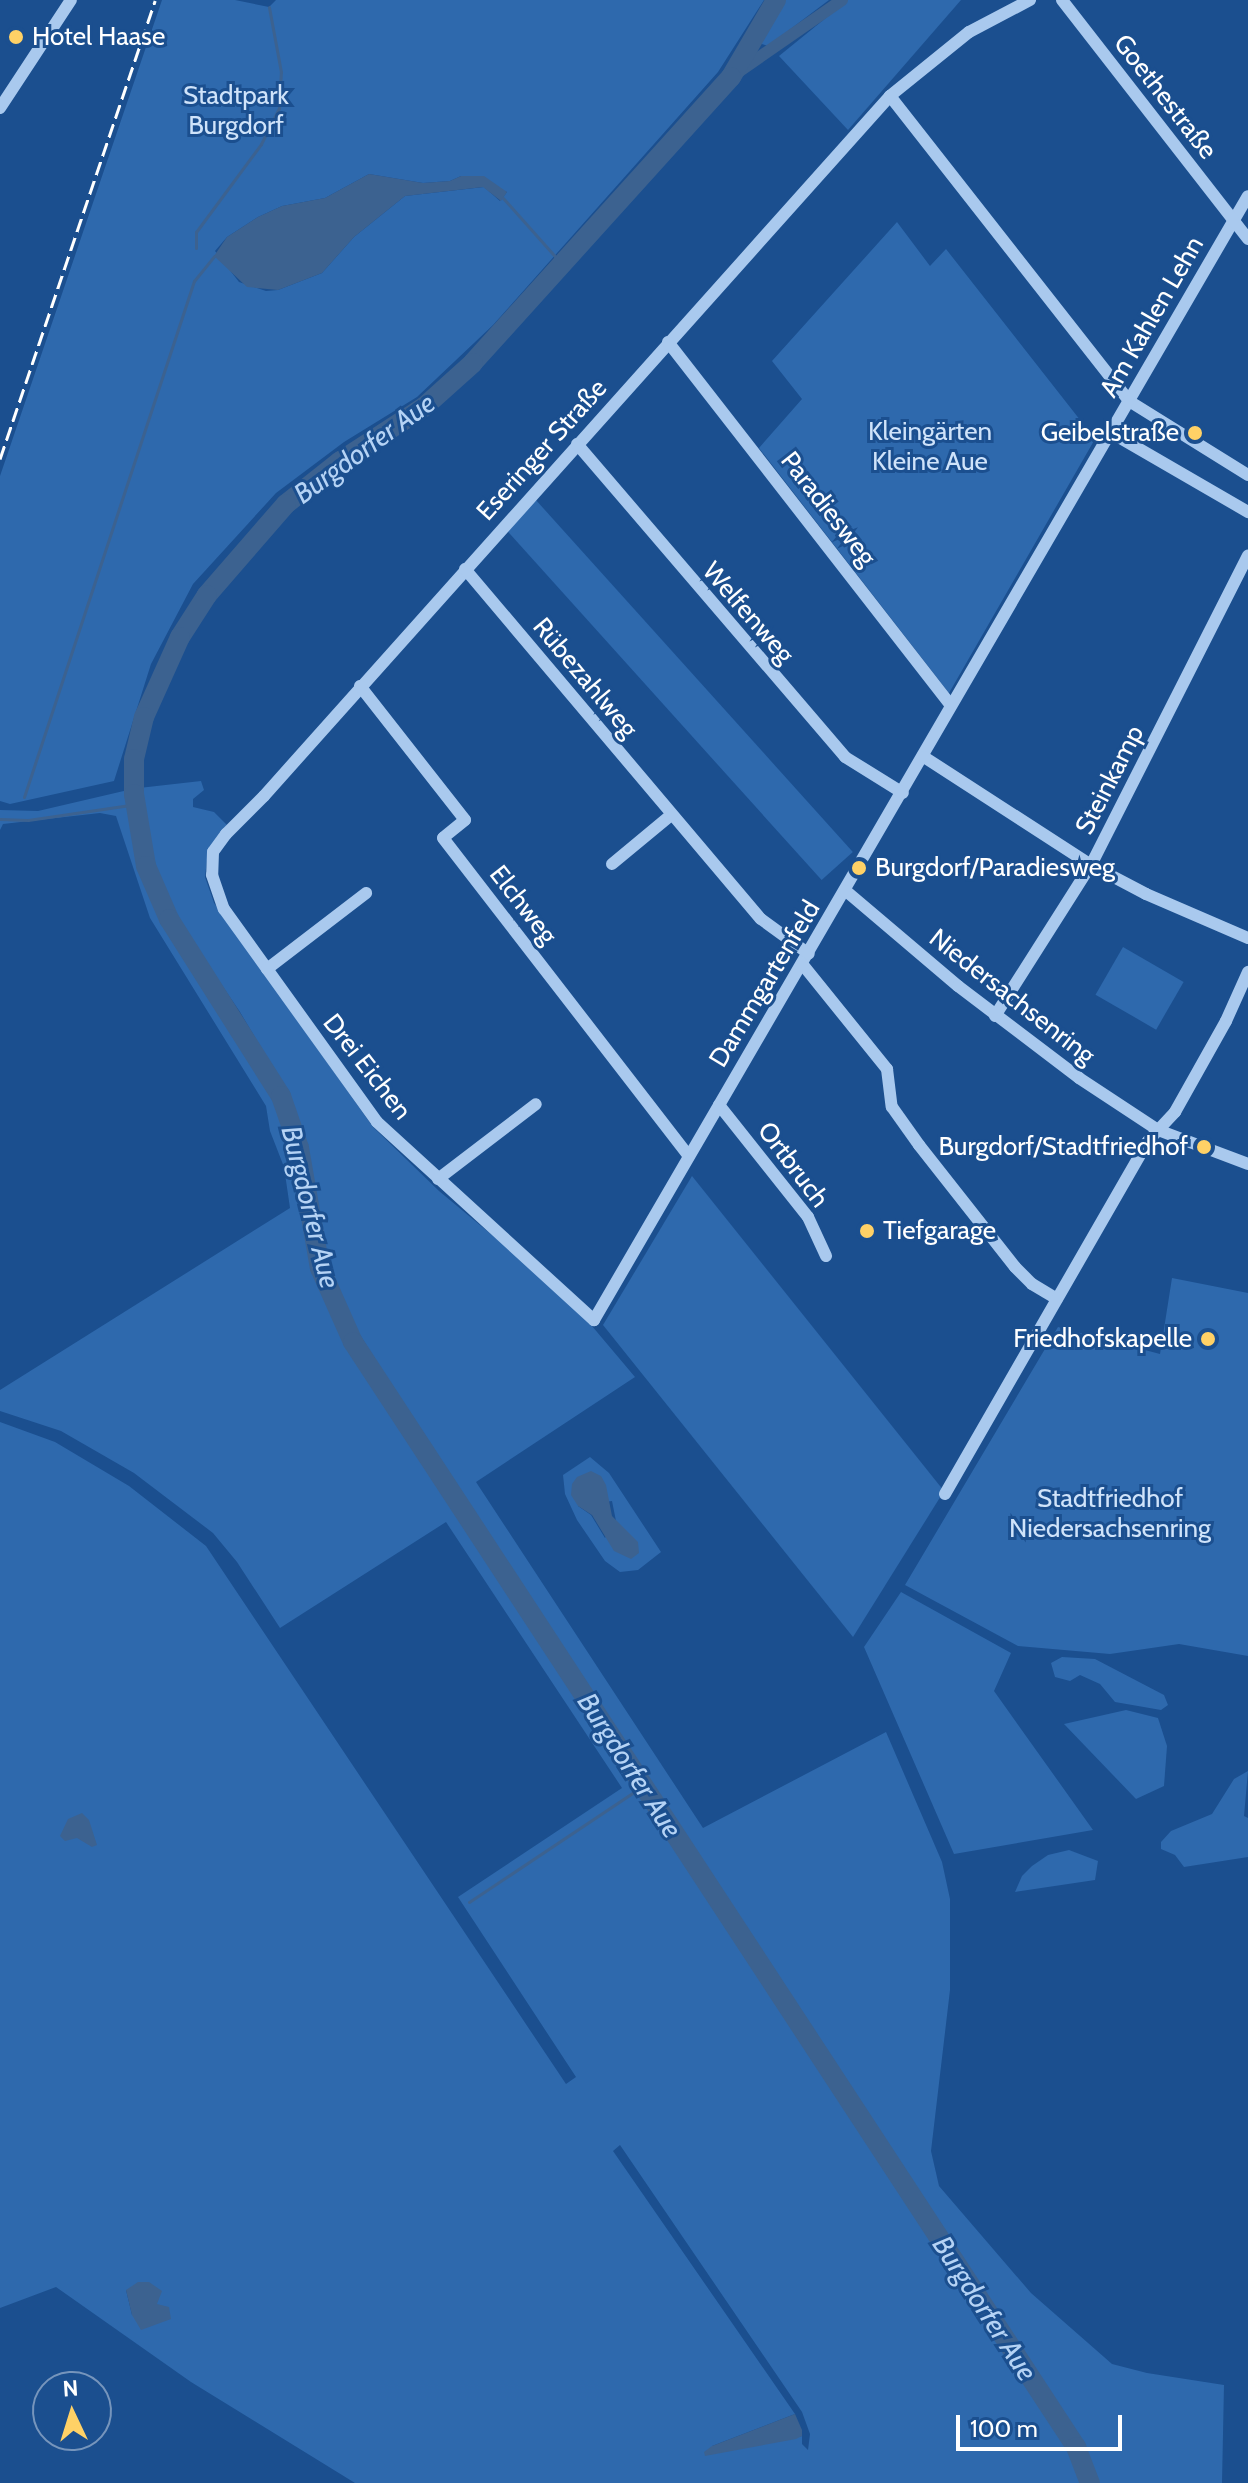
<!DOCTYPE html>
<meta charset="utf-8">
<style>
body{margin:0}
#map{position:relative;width:1248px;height:2483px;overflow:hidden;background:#1b4f8f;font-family:Cabin,sans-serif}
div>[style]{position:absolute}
.green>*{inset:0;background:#2e69ad;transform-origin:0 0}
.water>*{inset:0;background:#3c6290}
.stream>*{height:3px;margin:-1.5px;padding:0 1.5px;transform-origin:1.5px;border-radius:1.5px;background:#3c6290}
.canal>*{height:12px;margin:-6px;padding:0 6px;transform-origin:6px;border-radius:6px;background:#3c6290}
.river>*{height:20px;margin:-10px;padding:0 10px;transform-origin:10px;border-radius:10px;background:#3c6290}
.minor>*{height:12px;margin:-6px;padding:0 6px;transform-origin:6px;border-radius:6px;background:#a9c9ee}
.rail>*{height:3px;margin-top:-1.5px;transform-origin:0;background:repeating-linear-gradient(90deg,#fff 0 14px,transparent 0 20px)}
.dots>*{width:22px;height:22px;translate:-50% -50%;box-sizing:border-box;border:4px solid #1b4f8f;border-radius:50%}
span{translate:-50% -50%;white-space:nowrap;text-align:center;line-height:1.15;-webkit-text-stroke:6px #1b4f8f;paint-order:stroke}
.poi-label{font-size:26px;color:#fff}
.left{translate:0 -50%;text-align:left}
.right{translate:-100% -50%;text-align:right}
.park-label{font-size:26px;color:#cfe3fa}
.street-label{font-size:26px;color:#fff}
.water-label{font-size:28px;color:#b5d3f5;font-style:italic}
.north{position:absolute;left:32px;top:2371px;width:80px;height:80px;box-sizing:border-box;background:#1b4f8f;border:2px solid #7695bc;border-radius:50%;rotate:356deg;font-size:22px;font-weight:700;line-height:32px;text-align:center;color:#fff}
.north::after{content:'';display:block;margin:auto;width:28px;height:36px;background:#ffd166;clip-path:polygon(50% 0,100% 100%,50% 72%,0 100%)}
.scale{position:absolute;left:956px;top:2415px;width:166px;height:36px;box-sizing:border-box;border:4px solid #fff;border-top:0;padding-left:10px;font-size:24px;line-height:28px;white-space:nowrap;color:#fff;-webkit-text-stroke:6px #1b4f8f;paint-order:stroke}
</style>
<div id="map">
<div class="green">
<i style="clip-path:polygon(evenodd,162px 0,235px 0,269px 7px,276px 0,764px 0,718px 72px,493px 325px,417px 397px,344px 442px,276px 493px,193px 584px,151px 664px,114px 781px,10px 804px,0 801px,0 476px,162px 0,369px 174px,423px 183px,450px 181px,461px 176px,507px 192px,500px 201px,484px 187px,405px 196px,354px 237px,322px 273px,278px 290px,266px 291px,239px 282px,215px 251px,227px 237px,258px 217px,282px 206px,325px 198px,369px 174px)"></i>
<i style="clip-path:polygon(783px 0,829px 0,768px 46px,756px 42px)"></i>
<i style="clip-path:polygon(848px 0,961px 0,848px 130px,779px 56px)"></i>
<i style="clip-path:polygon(897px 222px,930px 266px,946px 249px,1095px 439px,949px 693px,759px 448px,802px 399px,772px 361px)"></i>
<i style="left:535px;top:499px;width:475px;height:42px;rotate:48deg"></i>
<i style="clip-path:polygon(201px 781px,204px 790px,193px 799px,193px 807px,214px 812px,227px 825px,208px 851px,205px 877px,214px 903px,373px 1127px,439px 1191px,570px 1300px,635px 1377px,476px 1482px,703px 1828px,886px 1732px,942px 1862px,950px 1899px,950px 1990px,931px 2151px,939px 2186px,1031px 2293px,1112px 2364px,1147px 2373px,1224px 2385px,1222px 2483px,1098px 2483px,1080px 2443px,459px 1493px,355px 1327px,325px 1257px,303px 1144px,293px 1110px,276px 1073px,240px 1012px,169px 907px,151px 855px,139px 788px)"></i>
<i style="clip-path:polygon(evenodd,128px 790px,142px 866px,164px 919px,277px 1098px,293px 1146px,316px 1269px,350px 1345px,1074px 2452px,1087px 2483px,355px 2483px,191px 2382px,56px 2287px,0 2308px,0 1422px,55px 1442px,129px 1486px,206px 1546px,566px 2084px,576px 2077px,458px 1897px,622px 1788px,446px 1522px,280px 1628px,237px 1562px,213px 1533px,134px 1473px,61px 1431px,0 1411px,0 1390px,290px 1208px,284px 1167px,270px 1131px,266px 1106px,150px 918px,116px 816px,100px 813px,3px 824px,0 830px,0 810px,38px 811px,128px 790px,620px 2145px,802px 2412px,810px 2434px,808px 2450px,802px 2444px,802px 2436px,782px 2441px,712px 2446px,795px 2414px,613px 2151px,620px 2145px,128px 790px,126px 2290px,157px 2296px,157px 2304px,132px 2315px,126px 2290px)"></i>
<i style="left:1123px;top:947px;width:70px;height:55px;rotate:30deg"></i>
<i style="clip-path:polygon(692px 1176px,944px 1491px,853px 1637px,603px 1325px)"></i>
<i style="clip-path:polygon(1172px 1278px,1248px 1293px,1248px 1656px,1179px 1644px,1110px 1654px,1018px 1646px,905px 1585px,1058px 1327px,1160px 1354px)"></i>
<i style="clip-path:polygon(evenodd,590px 1457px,609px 1473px,661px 1552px,638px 1570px,620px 1572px,605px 1561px,577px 1520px,565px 1494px,563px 1475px,590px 1457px,612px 1501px,616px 1521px,605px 1538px,591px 1515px,578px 1506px,612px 1501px)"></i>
<i style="clip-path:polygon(901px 1592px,1011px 1653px,994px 1691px,1093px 1830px,954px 1854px,864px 1647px)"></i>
<i style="clip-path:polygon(1062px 1657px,1095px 1659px,1164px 1695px,1168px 1705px,1161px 1710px,1115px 1702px,1100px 1684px,1080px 1675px,1070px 1681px,1055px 1677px,1051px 1663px)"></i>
<i style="clip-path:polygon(1126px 1710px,1158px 1718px,1167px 1746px,1164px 1786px,1136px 1799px,1064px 1724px)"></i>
<i style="clip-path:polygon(1248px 1771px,1244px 1816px,1248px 1818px,1248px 1857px,1184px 1867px,1175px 1855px,1161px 1849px,1161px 1842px,1171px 1831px,1212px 1814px,1234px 1779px)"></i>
<i style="clip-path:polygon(1069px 1850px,1098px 1861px,1095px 1880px,1015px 1892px,1022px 1876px,1032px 1866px,1048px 1855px)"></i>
</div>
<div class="water">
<i style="clip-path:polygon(369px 174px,423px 183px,450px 181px,461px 176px,484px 176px,507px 192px,501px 201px,483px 187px,405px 196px,354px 237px,322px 273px,278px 290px,247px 287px,214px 256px,227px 237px,258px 217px,282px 206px,325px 198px)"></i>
<i style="clip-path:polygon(591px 1471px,601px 1476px,606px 1485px,612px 1516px,638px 1542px,639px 1553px,631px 1559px,614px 1551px,592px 1515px,578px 1506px,571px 1495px,572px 1484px,577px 1477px)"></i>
<i style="clip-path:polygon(82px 1813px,89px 1820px,97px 1845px,92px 1847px,77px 1838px,65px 1841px,60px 1836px,68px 1819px)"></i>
<i style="clip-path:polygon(138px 2282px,149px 2282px,162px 2291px,157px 2304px,169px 2307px,171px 2319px,141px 2330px,132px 2315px,126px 2290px)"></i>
<i style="clip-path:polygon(795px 2414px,802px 2430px,802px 2436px,796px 2439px,705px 2456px,704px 2452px,712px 2446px)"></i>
</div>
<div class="stream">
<i style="left:503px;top:198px;width:87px;rotate:48.3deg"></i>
<i style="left:196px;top:248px;width:16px;rotate:-90deg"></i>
<i style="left:196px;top:232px;width:109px;rotate:-53.5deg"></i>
<i style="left:261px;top:144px;width:40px;rotate:-63.4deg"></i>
<i style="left:279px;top:108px;width:36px;rotate:-87deg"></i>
<i style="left:281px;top:72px;width:66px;rotate:-100.5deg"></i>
<i style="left:24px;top:797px;width:543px;rotate:-71.77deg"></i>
<i style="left:194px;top:281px;width:32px;rotate:-51deg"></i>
<i style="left:0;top:819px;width:28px;rotate:2deg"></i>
<i style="left:28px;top:820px;width:110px;rotate:-8.4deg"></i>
<i style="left:469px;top:1902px;width:209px;rotate:-33.7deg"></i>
</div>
<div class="canal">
<i style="left:731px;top:77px;width:135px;rotate:-34.7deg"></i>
</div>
<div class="river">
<i style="left:776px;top:0;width:89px;rotate:120.3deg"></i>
<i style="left:731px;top:77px;width:385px;rotate:132.1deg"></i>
<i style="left:473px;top:363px;width:66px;rotate:138.1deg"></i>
<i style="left:424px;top:407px;width:101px;rotate:147.1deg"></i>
<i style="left:339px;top:462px;width:68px;rotate:141.6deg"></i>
<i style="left:286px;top:504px;width:121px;rotate:131deg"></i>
<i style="left:207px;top:595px;width:50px;rotate:122.7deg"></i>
<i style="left:180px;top:637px;width:88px;rotate:114.2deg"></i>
<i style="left:144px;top:717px;width:43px;rotate:103.4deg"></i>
<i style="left:134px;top:759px;width:35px;rotate:90deg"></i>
<i style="left:134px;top:794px;width:73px;rotate:80.5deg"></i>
<i style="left:146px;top:866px;width:58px;rotate:66.5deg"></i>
<i style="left:169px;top:919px;width:209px;rotate:57.7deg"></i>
<i style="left:281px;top:1096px;width:55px;rotate:70.9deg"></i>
<i style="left:299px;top:1148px;width:122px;rotate:80.1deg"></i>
<i style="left:320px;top:1268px;width:81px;rotate:66deg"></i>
<i style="left:353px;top:1342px;width:1321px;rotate:56.8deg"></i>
<i style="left:1076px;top:2447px;width:39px;rotate:69deg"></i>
</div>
<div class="minor">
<i style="left:1030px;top:0;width:69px;rotate:152.3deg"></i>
<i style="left:969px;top:32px;width:102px;rotate:141deg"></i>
<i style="left:890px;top:96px;width:939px;rotate:131.81deg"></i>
<i style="left:264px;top:796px;width:54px;rotate:135deg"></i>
<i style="left:226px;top:834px;width:22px;rotate:126deg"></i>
<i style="left:213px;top:852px;width:23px;rotate:92deg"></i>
<i style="left:212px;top:875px;width:36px;rotate:71deg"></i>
<i style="left:224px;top:909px;width:262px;rotate:54.3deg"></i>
<i style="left:377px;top:1122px;width:294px;rotate:42.4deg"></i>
<i style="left:594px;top:1320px;width:1300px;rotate:-59.81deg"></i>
<i style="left:1062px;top:0;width:303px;rotate:52.1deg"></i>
<i style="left:890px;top:96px;width:387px;rotate:51.9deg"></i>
<i style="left:1129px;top:401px;width:140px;rotate:31.9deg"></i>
<i style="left:0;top:108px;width:129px;rotate:-56.7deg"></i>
<i style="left:668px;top:342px;width:460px;rotate:52.1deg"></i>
<i style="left:1110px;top:432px;width:160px;rotate:30.1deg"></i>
<i style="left:577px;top:444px;width:412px;rotate:49.4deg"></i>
<i style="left:845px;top:757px;width:68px;rotate:31.8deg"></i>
<i style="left:465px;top:569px;width:458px;rotate:49.8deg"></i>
<i style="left:761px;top:919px;width:59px;rotate:36.1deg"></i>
<i style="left:360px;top:686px;width:170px;rotate:51.9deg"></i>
<i style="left:465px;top:820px;width:28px;rotate:141deg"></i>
<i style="left:443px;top:838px;width:402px;rotate:52.3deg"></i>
<i style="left:924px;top:757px;width:199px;rotate:32.9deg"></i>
<i style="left:1091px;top:865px;width:62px;rotate:27.8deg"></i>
<i style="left:1146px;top:894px;width:111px;rotate:23.3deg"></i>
<i style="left:612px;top:864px;width:77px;rotate:-39.7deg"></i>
<i style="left:846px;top:891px;width:147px;rotate:40.3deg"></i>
<i style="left:958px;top:986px;width:152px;rotate:37.2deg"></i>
<i style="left:1079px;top:1078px;width:95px;rotate:33.4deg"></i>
<i style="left:1158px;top:1130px;width:96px;rotate:20.7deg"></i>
<i style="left:803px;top:965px;width:134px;rotate:51.1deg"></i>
<i style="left:887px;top:1069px;width:38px;rotate:83deg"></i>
<i style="left:892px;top:1107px;width:47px;rotate:54.6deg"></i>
<i style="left:919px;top:1145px;width:155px;rotate:51.8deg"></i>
<i style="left:1015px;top:1267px;width:24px;rotate:45deg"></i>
<i style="left:1032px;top:1284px;width:29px;rotate:31deg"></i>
<i style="left:267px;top:969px;width:125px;rotate:-37.5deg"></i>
<i style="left:995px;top:1016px;width:179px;rotate:-57.6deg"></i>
<i style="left:1091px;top:865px;width:347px;rotate:-63.1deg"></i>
<i style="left:719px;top:1105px;width:143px;rotate:51.5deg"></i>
<i style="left:808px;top:1217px;width:43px;rotate:65.2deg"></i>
<i style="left:438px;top:1179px;width:123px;rotate:-37.4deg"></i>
<i style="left:945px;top:1494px;width:407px;rotate:-60.1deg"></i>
<i style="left:1148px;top:1141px;width:40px;rotate:-47deg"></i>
<i style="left:1175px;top:1112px;width:104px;rotate:-60.7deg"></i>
<i style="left:1226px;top:1021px;width:54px;rotate:-65.8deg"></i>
</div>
<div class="rail">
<i style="left:0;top:459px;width:484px;rotate:-71.3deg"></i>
</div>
<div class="dots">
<i style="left:16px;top:37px;background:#ffd166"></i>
<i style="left:1195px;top:433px;background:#ffd166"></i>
<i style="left:859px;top:868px;background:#ffd166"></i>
<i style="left:1204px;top:1147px;background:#ffd166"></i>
<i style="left:867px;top:1231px;background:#ffd166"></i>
<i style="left:1208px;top:1339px;background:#ffd166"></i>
</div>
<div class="poi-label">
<span class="left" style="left:32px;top:37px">Hotel Haase</span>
<span class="right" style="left:1179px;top:433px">Geibelstraße</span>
<span class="left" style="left:875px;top:868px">Burgdorf/Paradiesweg</span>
<span class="right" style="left:1188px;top:1147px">Burgdorf/Stadtfriedhof</span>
<span class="left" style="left:883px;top:1231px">Tiefgarage</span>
<span class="right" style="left:1192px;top:1339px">Friedhofskapelle</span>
</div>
<div class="park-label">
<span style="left:236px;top:111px">Stadtpark<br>Burgdorf</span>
<span style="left:930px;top:447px">Kleingärten<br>Kleine Aue</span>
<span style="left:1110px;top:1514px">Stadtfriedhof<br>Niedersachsenring</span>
</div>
<div class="street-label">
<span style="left:1165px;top:97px;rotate:52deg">Goethestraße</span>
<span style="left:1152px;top:317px;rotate:-60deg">Am Kahlen Lehn</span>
<span style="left:542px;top:450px;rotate:-48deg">Eseringer Straße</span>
<span style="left:828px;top:509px;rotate:52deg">Paradiesweg</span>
<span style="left:748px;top:613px;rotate:49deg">Welfenweg</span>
<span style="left:585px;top:678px;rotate:50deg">Rübezahlweg</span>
<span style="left:1110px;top:780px;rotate:-63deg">Steinkamp</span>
<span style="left:523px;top:905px;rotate:52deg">Elchweg</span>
<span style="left:765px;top:984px;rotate:-59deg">Dammgartenfeld</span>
<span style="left:1012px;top:997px;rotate:38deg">Niedersachsenring</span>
<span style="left:367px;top:1067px;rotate:52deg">Drei Eichen</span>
<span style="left:793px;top:1165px;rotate:53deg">Ortbruch</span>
</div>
<div class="water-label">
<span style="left:364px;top:448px;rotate:-36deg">Burgdorfer Aue</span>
<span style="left:311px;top:1207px;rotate:76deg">Burgdorfer Aue</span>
<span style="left:630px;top:1765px;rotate:57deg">Burgdorfer Aue</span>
<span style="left:985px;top:2308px;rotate:57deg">Burgdorfer Aue</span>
</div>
<div class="north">N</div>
<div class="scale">100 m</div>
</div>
